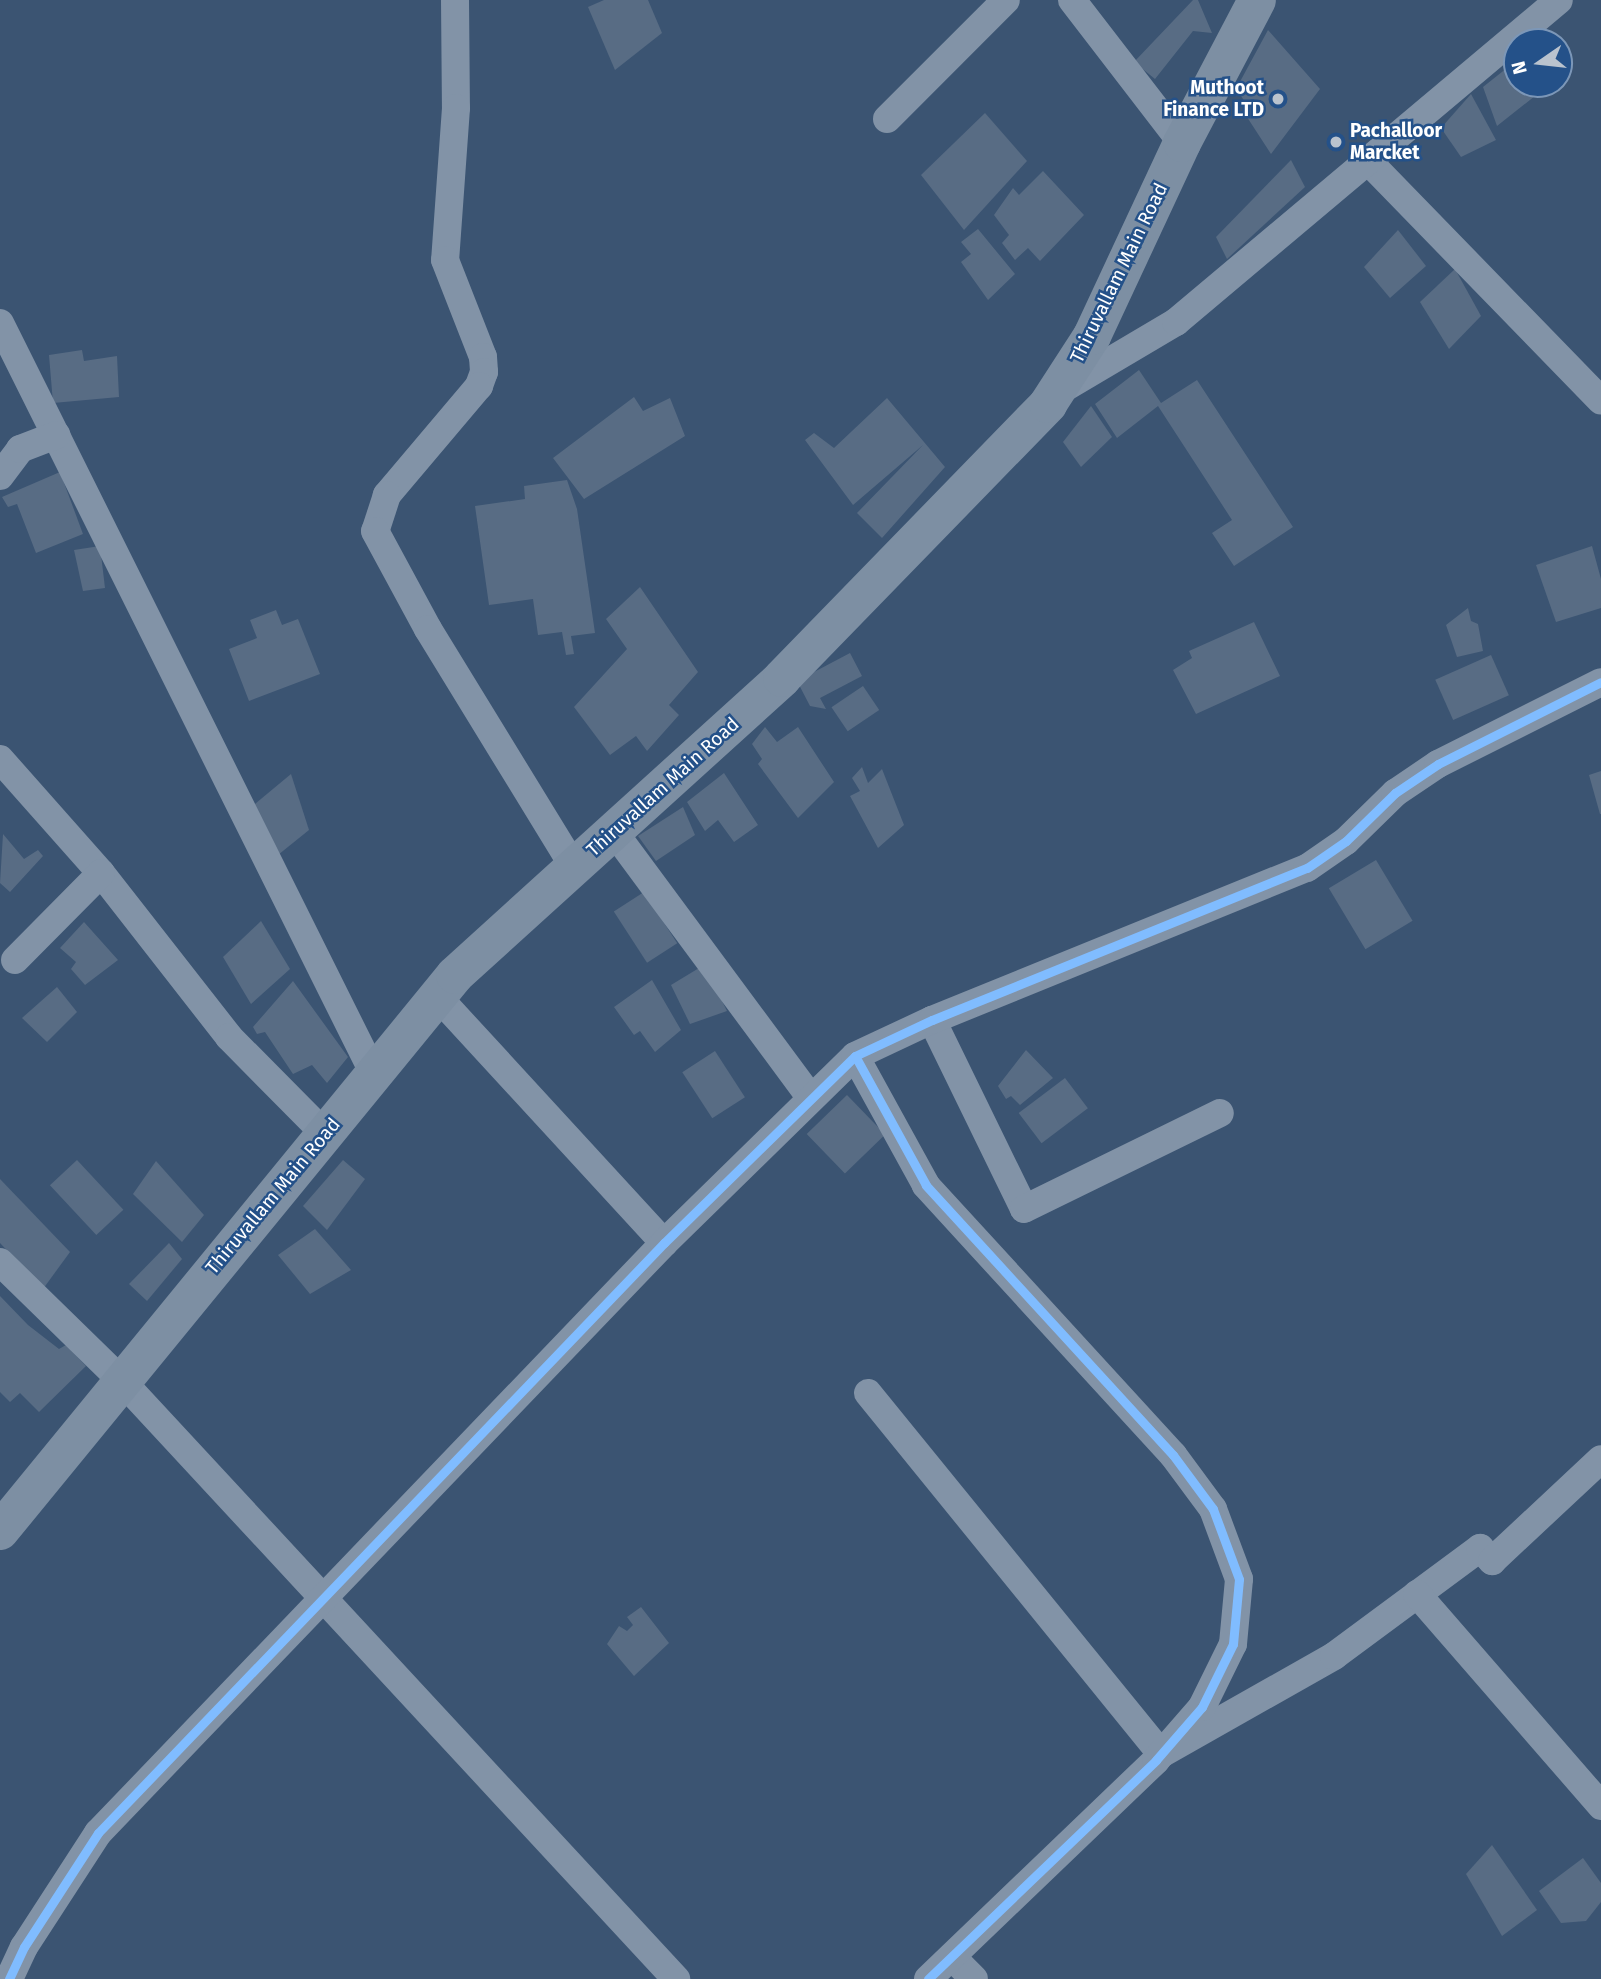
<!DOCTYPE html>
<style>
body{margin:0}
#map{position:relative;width:1601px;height:1979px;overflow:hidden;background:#3b5472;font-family:"Fira Sans",sans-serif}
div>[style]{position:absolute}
.building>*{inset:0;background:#586c84;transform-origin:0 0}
.minor>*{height:28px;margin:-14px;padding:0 14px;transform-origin:14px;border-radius:14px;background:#8293a7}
.secondary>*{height:38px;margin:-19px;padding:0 19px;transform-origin:19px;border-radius:19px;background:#7d8fa3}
.cycleway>*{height:9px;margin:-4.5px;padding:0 4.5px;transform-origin:4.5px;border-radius:4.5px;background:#80bcff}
.dots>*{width:19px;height:19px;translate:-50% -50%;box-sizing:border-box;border:4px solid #245189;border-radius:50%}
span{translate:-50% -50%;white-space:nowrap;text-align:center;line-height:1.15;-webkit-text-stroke:5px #245189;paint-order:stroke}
.poi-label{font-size:19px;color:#fff;font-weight:700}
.right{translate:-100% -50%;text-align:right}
.left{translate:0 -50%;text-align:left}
.street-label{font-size:19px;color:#fff}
.north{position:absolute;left:1503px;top:28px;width:70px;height:70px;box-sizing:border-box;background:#245189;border:2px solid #7c97b8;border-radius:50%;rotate:256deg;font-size:19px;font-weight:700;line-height:28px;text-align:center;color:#fff}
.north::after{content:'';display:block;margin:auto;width:24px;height:32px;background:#bac3ce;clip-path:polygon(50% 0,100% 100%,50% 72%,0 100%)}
</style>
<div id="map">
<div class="building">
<i style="clip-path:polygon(604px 0,648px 0,662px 33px,615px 70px,588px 7px)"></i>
<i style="clip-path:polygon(1193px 0,1198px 0,1212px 33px,1193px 31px,1155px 79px,1134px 62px)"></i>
<i style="clip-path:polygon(1268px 30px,1320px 89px,1271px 154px,1245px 114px,1250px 109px,1236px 89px)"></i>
<i style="clip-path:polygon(1517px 60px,1517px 84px,1542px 84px,1545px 88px,1497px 126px,1483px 87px)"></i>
<i style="clip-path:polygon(1471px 94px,1496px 140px,1461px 157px,1441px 128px)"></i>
<i style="clip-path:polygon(985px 113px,1027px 161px,964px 230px,921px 175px)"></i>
<i style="clip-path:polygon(1291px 160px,1305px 187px,1227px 259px,1216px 237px)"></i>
<i style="clip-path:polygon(1043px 171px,1084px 215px,1040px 261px,1028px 248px,1015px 260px,1002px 243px,1009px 235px,994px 215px,1013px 188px,1019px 195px)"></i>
<i style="clip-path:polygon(978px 229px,1015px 274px,988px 300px,961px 262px,971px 254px,961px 242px)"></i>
<i style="clip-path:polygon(1398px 230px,1426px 266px,1390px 298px,1364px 267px)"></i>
<i style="clip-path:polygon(1455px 269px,1481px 316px,1449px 349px,1420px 302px)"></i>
<i style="clip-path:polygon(82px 350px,84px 361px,117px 356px,119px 397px,53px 403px,49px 355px)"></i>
<i style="clip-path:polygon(1139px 370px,1161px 403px,1197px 380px,1293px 527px,1234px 566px,1212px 533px,1232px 520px,1158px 406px,1117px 438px,1095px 404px)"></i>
<i style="clip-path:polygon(634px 397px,643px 411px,670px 398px,685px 436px,584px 499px,553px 458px)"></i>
<i style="clip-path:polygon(887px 398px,945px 467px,882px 538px,857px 513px,923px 445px,853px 505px,805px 440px,814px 433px,834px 448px)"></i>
<i style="clip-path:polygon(1091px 406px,1112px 437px,1081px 467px,1063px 442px)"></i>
<i style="clip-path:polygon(60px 472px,83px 534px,36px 553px,17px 504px,8px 507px,2px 497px)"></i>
<i style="clip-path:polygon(567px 480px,577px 509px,595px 633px,571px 636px,574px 654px,566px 655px,562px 632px,538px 635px,533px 599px,489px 605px,475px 506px,525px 499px,524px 486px)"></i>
<i style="clip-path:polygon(100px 546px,105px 588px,83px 591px,74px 550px)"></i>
<i style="clip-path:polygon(1592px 546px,1601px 579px,1601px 608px,1556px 622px,1536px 565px)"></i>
<i style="clip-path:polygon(640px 587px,698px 672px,669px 705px,679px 715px,647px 751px,636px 736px,610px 755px,574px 707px,627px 649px,606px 619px)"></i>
<i style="clip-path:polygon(1468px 608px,1471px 621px,1478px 624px,1483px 651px,1457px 657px,1446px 625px)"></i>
<i style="clip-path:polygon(276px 610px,282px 625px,298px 619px,320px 674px,249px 701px,229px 649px,257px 638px,250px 620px)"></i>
<i style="clip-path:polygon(1254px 622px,1280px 676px,1196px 714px,1173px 670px,1192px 658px,1189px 651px)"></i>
<i style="clip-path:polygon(850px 653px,862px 676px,820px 698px,826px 709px,810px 706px,797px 681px)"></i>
<i style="left:1491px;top:655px;width:44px;height:61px;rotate:66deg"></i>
<i style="left:863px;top:686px;width:29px;height:38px;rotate:56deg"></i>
<i style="clip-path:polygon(765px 727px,777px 742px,798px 727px,834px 782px,798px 818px,758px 764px,762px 759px,752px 744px)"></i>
<i style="clip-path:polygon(862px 767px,868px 783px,882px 769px,904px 825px,878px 848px,850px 796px,860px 791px,852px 778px)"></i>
<i style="clip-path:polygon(1601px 771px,1601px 814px,1600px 814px,1589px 775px)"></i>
<i style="clip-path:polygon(724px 773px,758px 825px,734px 842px,718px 820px,705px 831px,687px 802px)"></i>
<i style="clip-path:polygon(291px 774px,309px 830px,273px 859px,249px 809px)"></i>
<i style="clip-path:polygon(683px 807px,695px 835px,656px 861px,638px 836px)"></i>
<i style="clip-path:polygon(3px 834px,24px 859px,38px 850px,43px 856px,10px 892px,0 883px)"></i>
<i style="left:1376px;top:860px;width:71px;height:55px;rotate:59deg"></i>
<i style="left:644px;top:892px;width:61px;height:36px;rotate:57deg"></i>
<i style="clip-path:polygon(261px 921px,290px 969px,251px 1004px,223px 957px)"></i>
<i style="clip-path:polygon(84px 922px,118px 960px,85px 985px,71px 969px,76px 962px,60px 948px)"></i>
<i style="clip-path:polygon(704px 965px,727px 1011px,690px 1024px,671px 985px)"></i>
<i style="clip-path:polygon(652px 980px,681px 1030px,655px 1052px,640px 1031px,634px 1035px,614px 1007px)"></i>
<i style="clip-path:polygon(293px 981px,348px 1057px,327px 1083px,312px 1065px,293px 1074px,265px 1032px,257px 1034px,253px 1027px)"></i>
<i style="clip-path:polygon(57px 987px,77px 1012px,47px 1042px,22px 1018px)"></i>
<i style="clip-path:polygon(1026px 1050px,1053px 1078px,1020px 1105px,1011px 1096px,1006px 1099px,998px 1086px)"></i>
<i style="left:715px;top:1051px;width:55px;height:39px;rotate:57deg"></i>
<i style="left:1065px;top:1078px;width:38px;height:58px;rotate:53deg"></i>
<i style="left:847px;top:1095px;width:55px;height:56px;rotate:46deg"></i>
<i style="left:77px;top:1160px;width:68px;height:37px;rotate:47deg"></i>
<i style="clip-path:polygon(343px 1160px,365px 1179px,327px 1230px,303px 1206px)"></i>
<i style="clip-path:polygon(156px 1161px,204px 1215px,182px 1242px,133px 1194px)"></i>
<i style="clip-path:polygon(0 1179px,70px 1252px,43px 1289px,0 1243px)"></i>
<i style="clip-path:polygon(315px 1229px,351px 1270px,310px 1294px,278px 1255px)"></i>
<i style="clip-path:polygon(169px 1243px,182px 1259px,147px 1301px,129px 1284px)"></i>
<i style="clip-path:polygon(0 1296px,28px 1325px,59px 1349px,66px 1345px,86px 1366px,39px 1412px,20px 1393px,10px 1402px,0 1392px)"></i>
<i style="clip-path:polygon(641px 1607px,669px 1643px,634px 1676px,607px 1644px,619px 1626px,627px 1631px,633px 1625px,627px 1617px)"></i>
<i style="clip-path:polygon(1492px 1845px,1537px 1910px,1502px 1936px,1466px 1874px)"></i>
<i style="clip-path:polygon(1583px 1858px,1601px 1883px,1601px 1902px,1586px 1921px,1561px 1923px,1539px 1891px)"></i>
</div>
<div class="minor">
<i style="left:455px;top:0;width:108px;rotate:89.5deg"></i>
<i style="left:456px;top:108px;width:152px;rotate:94.1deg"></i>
<i style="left:445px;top:260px;width:104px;rotate:68.6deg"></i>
<i style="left:483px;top:357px;width:15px;rotate:86deg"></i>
<i style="left:484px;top:372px;width:15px;rotate:110deg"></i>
<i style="left:479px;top:386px;width:143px;rotate:130.2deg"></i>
<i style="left:387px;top:495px;width:38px;rotate:108deg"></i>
<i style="left:375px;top:531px;width:111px;rotate:61.6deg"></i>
<i style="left:428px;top:629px;width:279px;rotate:58.5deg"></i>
<i style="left:1072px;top:0;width:180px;rotate:52.4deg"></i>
<i style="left:887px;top:119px;width:168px;rotate:-45deg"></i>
<i style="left:1368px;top:161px;width:334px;rotate:45.8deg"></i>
<i style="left:0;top:323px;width:839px;rotate:63.53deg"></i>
<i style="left:1061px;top:390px;width:134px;rotate:-30.6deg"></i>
<i style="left:1176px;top:322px;width:500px;rotate:-40.05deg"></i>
<i style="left:0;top:476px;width:34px;rotate:-53deg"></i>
<i style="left:20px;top:449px;width:39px;rotate:-21deg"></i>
<i style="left:0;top:759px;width:152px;rotate:48.5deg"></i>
<i style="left:101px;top:873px;width:208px;rotate:52deg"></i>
<i style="left:229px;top:1037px;width:136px;rotate:45.3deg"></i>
<i style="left:614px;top:832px;width:331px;rotate:53.5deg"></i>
<i style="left:15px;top:960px;width:122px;rotate:-45.3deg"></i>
<i style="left:438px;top:997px;width:334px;rotate:47.4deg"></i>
<i style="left:932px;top:1020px;width:210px;rotate:64deg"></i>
<i style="left:1024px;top:1209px;width:218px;rotate:-26.1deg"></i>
<i style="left:0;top:1262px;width:169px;rotate:44.3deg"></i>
<i style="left:121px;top:1380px;width:817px;rotate:47.18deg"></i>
<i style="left:868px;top:1393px;width:465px;rotate:50.9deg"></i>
<i style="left:1161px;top:1754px;width:199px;rotate:-29.5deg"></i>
<i style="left:1334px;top:1656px;width:182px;rotate:-36.5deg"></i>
<i style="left:1480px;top:1548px;width:18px;rotate:47deg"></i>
<i style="left:1492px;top:1561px;width:149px;rotate:-43.1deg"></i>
<i style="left:1417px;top:1594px;width:281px;rotate:49deg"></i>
<i style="left:952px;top:1957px;width:31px;rotate:45deg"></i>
<i style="left:9px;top:1979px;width:35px;rotate:-65deg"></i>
<i style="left:24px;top:1947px;width:136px;rotate:-57deg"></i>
<i style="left:98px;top:1833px;width:818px;rotate:-46.19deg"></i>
<i style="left:664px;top:1243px;width:267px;rotate:-44.4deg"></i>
<i style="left:928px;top:1979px;width:316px;rotate:-43.8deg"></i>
<i style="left:1156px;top:1760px;width:70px;rotate:-49deg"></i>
<i style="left:1202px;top:1707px;width:70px;rotate:-63.8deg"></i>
<i style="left:1233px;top:1644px;width:65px;rotate:-84.7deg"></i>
<i style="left:1239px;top:1579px;width:75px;rotate:-110.4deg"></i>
<i style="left:1213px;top:1509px;width:67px;rotate:-126.5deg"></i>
<i style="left:1173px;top:1455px;width:366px;rotate:-132.5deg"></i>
<i style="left:926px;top:1185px;width:147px;rotate:-118.8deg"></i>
<i style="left:855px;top:1056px;width:85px;rotate:-25.1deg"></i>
<i style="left:932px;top:1020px;width:405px;rotate:-22.1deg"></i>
<i style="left:1307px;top:868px;width:47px;rotate:-34.7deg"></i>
<i style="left:1346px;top:841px;width:69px;rotate:-44.4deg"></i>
<i style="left:1395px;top:793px;width:52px;rotate:-34deg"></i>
<i style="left:1438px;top:764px;width:182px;rotate:-26.7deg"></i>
</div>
<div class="secondary">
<i style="left:0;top:1531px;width:718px;rotate:-50.7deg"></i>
<i style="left:455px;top:975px;width:442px;rotate:-42.2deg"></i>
<i style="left:782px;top:678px;width:382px;rotate:-45.8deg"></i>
<i style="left:1048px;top:404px;width:81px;rotate:-57.1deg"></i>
<i style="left:1092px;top:336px;width:213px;rotate:-65deg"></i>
<i style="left:1182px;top:143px;width:161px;rotate:-62.3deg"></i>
</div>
<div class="cycleway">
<i style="left:9px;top:1979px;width:35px;rotate:-65deg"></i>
<i style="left:24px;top:1947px;width:136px;rotate:-57deg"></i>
<i style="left:98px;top:1833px;width:818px;rotate:-46.19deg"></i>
<i style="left:664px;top:1243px;width:267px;rotate:-44.4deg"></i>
<i style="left:928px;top:1979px;width:316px;rotate:-43.8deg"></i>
<i style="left:1156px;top:1760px;width:70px;rotate:-49deg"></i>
<i style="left:1202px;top:1707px;width:70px;rotate:-63.8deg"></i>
<i style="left:1233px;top:1644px;width:65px;rotate:-84.7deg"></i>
<i style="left:1239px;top:1579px;width:75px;rotate:-110.4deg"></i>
<i style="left:1213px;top:1509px;width:67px;rotate:-126.5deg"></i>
<i style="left:1173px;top:1455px;width:366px;rotate:-132.5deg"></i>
<i style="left:926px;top:1185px;width:147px;rotate:-118.8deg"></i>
<i style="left:855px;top:1056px;width:85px;rotate:-25.1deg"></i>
<i style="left:932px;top:1020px;width:405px;rotate:-22.1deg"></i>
<i style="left:1307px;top:868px;width:47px;rotate:-34.7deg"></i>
<i style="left:1346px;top:841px;width:69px;rotate:-44.4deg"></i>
<i style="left:1395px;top:793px;width:52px;rotate:-34deg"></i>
<i style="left:1438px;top:764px;width:182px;rotate:-26.7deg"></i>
</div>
<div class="dots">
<i style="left:1278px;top:99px;background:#bac3ce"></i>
<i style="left:1336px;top:142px;background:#bac3ce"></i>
</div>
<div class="poi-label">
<span class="right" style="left:1264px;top:99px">Muthoot<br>Finance LTD</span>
<span class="left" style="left:1350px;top:142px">Pachalloor<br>Marcket</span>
</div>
<div class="street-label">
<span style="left:1119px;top:273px;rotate:-64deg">Thiruvallam Main Road</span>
<span style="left:663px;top:787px;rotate:-42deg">Thiruvallam Main Road</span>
<span style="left:273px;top:1196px;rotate:-50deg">Thiruvallam Main Road</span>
</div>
<div class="north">N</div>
</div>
